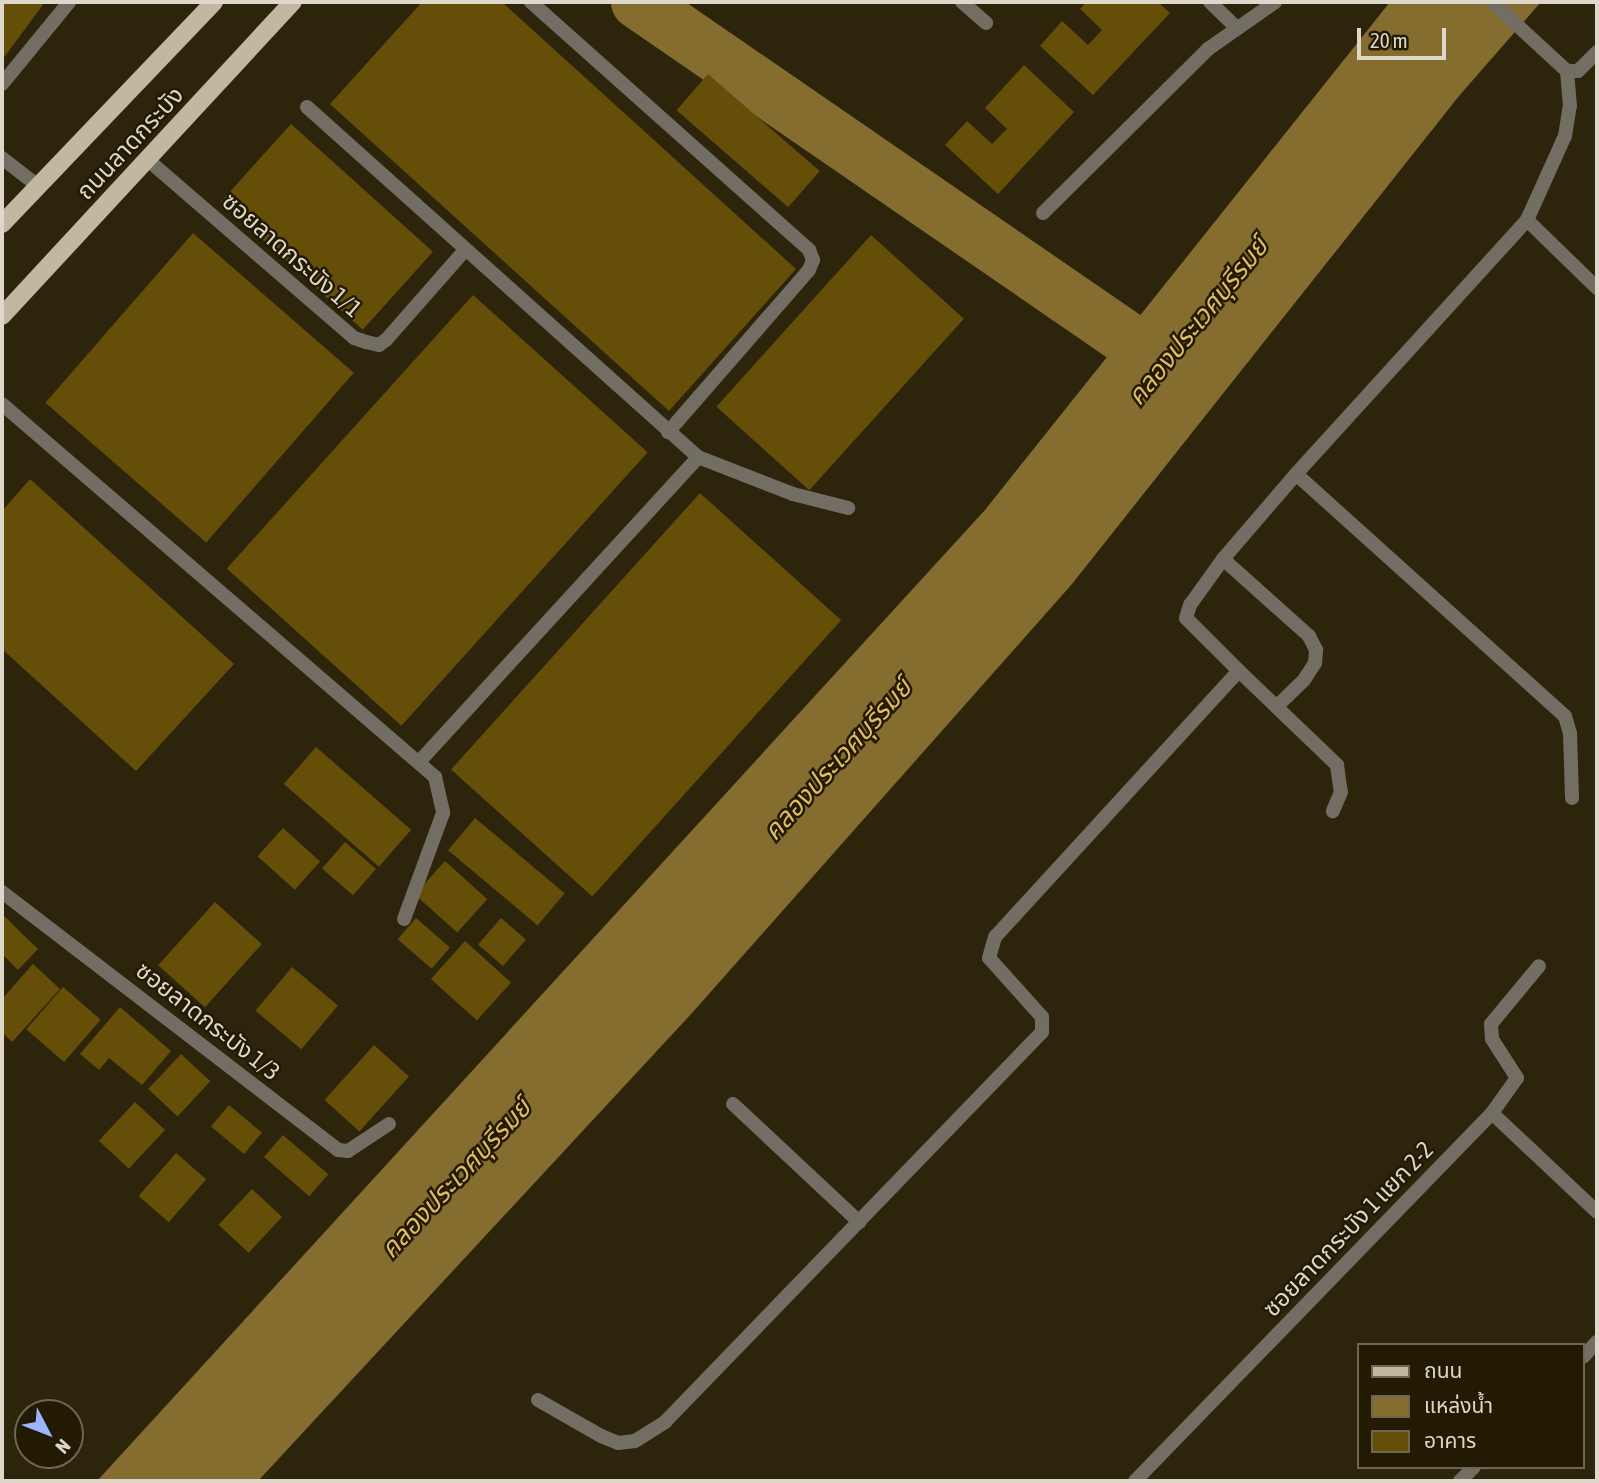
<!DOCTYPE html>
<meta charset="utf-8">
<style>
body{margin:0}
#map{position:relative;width:1599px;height:1483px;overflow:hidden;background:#2d240c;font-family:"Asap Condensed","Noto Sans Thai",sans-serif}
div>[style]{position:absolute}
.water>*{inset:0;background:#856d30}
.river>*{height:54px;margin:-27px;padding:0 27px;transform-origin:27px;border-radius:27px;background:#856d30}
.building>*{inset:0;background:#654e08;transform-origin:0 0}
.service>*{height:14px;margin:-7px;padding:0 7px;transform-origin:7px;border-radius:7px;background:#736e63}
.minor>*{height:14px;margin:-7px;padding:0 7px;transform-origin:7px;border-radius:7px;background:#736e63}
.primary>*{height:18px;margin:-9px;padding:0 9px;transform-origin:9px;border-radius:9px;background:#c2b8a1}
span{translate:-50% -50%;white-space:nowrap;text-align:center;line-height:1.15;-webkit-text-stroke:5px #231a04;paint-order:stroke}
.street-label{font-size:24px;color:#ded8ca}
.water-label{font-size:26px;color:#e0bd64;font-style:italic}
.frame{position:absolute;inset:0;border:4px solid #ded8ca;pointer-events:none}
.legend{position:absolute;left:1357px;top:1343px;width:228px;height:126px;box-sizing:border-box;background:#231a04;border:2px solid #6e6653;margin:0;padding:9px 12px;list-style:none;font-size:21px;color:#ded8ca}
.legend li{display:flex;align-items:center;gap:14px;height:35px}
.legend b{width:35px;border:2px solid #6e6653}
.north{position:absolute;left:14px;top:1399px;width:70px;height:70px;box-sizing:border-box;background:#231a04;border:2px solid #6e6653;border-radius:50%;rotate:132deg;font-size:19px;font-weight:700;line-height:28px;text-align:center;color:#ded8ca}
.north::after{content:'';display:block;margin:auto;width:24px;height:32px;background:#9ab5fd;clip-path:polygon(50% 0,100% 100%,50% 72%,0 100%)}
.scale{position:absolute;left:1357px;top:28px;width:89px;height:32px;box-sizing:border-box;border:4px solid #ded8ca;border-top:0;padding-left:9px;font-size:21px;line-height:24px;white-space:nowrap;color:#ded8ca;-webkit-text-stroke:5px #231a04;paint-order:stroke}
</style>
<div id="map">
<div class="water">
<i style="clip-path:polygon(1390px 2px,1541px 2px,1459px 96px,1072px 584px,692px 1013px,258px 1481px,97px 1481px,985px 510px)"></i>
</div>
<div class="river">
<i style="left:638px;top:2px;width:639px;rotate:34.54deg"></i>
</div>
<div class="building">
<i style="clip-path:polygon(2px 2px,45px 2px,2px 60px)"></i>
<i style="clip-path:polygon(422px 2px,502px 2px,796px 269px,669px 411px,330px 104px)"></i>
<i style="clip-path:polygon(1086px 2px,1158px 2px,1170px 13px,1093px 95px,1040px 46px,1062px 21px,1088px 45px,1102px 30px,1080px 9px)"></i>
<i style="clip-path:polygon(1024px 65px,1074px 112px,998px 194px,945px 145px,967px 121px,992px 144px,1007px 129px,985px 108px)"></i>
<i style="left:708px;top:74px;width:148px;height:48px;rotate:41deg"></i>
<i style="left:291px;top:124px;width:191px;height:105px;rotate:42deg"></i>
<i style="left:193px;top:233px;width:213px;height:225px;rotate:41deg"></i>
<i style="left:871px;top:235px;width:125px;height:231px;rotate:42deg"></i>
<i style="left:473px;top:295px;width:235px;height:368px;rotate:42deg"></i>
<i style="clip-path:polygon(30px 479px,234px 664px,136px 771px,2px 649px,2px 511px)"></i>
<i style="left:700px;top:493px;width:190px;height:372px;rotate:42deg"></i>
<i style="left:316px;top:747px;width:126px;height:49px;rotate:41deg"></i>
<i style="left:475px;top:818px;width:117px;height:42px;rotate:40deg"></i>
<i style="left:283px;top:828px;width:50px;height:38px;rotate:42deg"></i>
<i style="left:345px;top:842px;width:41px;height:35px;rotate:41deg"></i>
<i style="left:445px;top:861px;width:57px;height:45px;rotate:42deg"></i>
<i style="left:215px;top:902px;width:63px;height:85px;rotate:42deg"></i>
<i style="clip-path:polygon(2px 914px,38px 949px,18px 970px,2px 954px)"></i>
<i style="left:416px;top:918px;width:45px;height:28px;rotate:41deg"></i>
<i style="left:501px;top:918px;width:33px;height:35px;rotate:41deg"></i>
<i style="left:465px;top:941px;width:62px;height:51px;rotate:42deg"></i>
<i style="clip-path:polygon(33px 964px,60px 989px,12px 1042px,2px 1032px,2px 999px)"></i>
<i style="left:292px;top:967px;width:60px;height:57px;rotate:40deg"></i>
<i style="left:63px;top:987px;width:50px;height:56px;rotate:41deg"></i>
<i style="clip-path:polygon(120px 1007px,171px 1051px,142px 1085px,109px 1058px,99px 1070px,80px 1054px)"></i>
<i style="left:374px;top:1045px;width:47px;height:74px;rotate:42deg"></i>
<i style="left:181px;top:1054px;width:40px;height:48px;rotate:43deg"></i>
<i style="left:135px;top:1102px;width:41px;height:53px;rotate:43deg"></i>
<i style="left:229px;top:1105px;width:43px;height:28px;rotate:40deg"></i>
<i style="left:283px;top:1135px;width:60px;height:29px;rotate:41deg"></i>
<i style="left:176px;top:1153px;width:40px;height:57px;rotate:41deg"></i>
<i style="left:252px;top:1189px;width:41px;height:49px;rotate:43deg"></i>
</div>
<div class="service">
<i style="left:531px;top:2px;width:373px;rotate:41.7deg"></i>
<i style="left:809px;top:250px;width:11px;rotate:68deg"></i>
<i style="left:813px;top:260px;width:11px;rotate:112deg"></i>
<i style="left:809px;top:270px;width:215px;rotate:131deg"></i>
<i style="left:1210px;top:2px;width:37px;rotate:44deg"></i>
<i style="left:2px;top:84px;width:106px;rotate:-50.7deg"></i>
<i style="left:307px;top:107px;width:525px;rotate:41.83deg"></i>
<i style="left:698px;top:457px;width:102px;rotate:21.3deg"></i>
<i style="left:793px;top:494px;width:57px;rotate:14.3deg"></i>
<i style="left:2px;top:158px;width:46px;rotate:37.9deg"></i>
<i style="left:148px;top:160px;width:272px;rotate:40.8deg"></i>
<i style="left:354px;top:338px;width:13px;rotate:18deg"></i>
<i style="left:366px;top:342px;width:13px;rotate:13deg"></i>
<i style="left:379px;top:345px;width:9px;rotate:-36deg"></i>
<i style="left:386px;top:340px;width:120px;rotate:-48.7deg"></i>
<i style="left:1527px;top:220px;width:98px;rotate:44.2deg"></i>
<i style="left:2px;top:404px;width:572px;rotate:40.74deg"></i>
<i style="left:435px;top:777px;width:37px;rotate:77deg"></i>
<i style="left:443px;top:813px;width:113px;rotate:110.2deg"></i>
<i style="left:1296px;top:474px;width:362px;rotate:42deg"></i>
<i style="left:1565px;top:716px;width:18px;rotate:74deg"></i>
<i style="left:1570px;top:733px;width:65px;rotate:88.2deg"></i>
<i style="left:1223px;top:559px;width:115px;rotate:41.8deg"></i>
<i style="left:1309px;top:636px;width:16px;rotate:63deg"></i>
<i style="left:1316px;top:650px;width:13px;rotate:94deg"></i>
<i style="left:1315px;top:663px;width:20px;rotate:123deg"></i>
<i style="left:1304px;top:680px;width:37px;rotate:136deg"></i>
<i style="left:1239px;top:671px;width:136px;rotate:43.8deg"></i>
<i style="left:1337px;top:765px;width:27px;rotate:82deg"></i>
<i style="left:1341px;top:792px;width:21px;rotate:113deg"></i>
<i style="left:419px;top:762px;width:413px;rotate:-47.5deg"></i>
<i style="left:733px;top:1104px;width:173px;rotate:43.1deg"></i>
<i style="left:1492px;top:1113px;width:43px;rotate:-54.5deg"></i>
<i style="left:1517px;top:1078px;width:46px;rotate:-122.7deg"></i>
<i style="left:1492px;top:1039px;width:15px;rotate:-94deg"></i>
<i style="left:1491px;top:1024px;width:75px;rotate:-50.4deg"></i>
</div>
<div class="minor">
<i style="left:962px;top:2px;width:32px;rotate:41deg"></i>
<i style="left:1492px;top:2px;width:102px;rotate:42.6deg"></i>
<i style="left:1567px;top:71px;width:11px"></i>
<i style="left:1578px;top:71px;width:27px;rotate:-45deg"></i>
<i style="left:1043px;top:213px;width:233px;rotate:-44.8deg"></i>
<i style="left:1208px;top:49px;width:82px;rotate:-35deg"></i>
<i style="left:2px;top:892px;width:424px;rotate:37.5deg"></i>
<i style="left:338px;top:1150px;width:10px;rotate:6deg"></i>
<i style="left:348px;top:1151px;width:49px;rotate:-33.4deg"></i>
<i style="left:1583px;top:1357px;width:21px;rotate:-47deg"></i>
<i style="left:538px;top:1400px;width:73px;rotate:29.7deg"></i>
<i style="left:601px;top:1436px;width:18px;rotate:22deg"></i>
<i style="left:618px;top:1443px;width:17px;rotate:-7deg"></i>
<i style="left:635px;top:1441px;width:36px;rotate:-32deg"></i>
<i style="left:665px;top:1422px;width:542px;rotate:-45.97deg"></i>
<i style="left:1042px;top:1032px;width:15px;rotate:-90deg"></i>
<i style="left:1042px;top:1017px;width:79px;rotate:-131.9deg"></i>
<i style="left:989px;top:958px;width:22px;rotate:-74deg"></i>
<i style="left:995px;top:937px;width:361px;rotate:-47.5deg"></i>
<i style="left:1239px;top:671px;width:75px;rotate:-135deg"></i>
<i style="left:1186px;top:618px;width:14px;rotate:-73deg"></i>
<i style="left:1190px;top:605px;width:57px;rotate:-54.3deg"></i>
<i style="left:1223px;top:559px;width:112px;rotate:-49.3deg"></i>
<i style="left:1296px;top:474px;width:343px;rotate:-47.7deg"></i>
<i style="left:1527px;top:220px;width:92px;rotate:-65.7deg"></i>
<i style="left:1565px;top:136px;width:30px;rotate:-81deg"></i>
<i style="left:1570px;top:106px;width:35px;rotate:-95deg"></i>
<i style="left:1135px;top:1481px;width:513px;rotate:-45.87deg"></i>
<i style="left:1492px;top:1113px;width:144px;rotate:43.3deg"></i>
<i style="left:1460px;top:1481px;width:20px;rotate:-45deg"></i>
</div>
<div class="primary">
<i style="left:2px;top:224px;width:307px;rotate:-46.3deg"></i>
<i style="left:2px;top:316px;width:428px;rotate:-47.2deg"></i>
</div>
<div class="street-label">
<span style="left:130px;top:143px;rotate:-47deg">ถนนลาดกระบัง</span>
<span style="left:292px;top:255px;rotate:41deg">ซอยลาดกระบัง 1/1</span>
<span style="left:208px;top:1021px;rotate:38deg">ซอยลาดกระบัง 1/3</span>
<span style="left:1348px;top:1229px;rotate:-46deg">ซอยลาดกระบัง 1 แยก 2-2</span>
</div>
<div class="water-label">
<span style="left:1198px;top:322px;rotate:-51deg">คลองประเวศบุรีรมย์</span>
<span style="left:838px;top:760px;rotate:-48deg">คลองประเวศบุรีรมย์</span>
<span style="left:456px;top:1179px;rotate:-47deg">คลองประเวศบุรีรมย์</span>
</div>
<div class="frame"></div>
<ul class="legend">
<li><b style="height:9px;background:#c2b8a1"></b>ถนน</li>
<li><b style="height:19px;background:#856d30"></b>แหล่งน้ำ</li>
<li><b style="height:19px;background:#654e08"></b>อาคาร</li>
</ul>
<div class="north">N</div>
<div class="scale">20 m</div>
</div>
